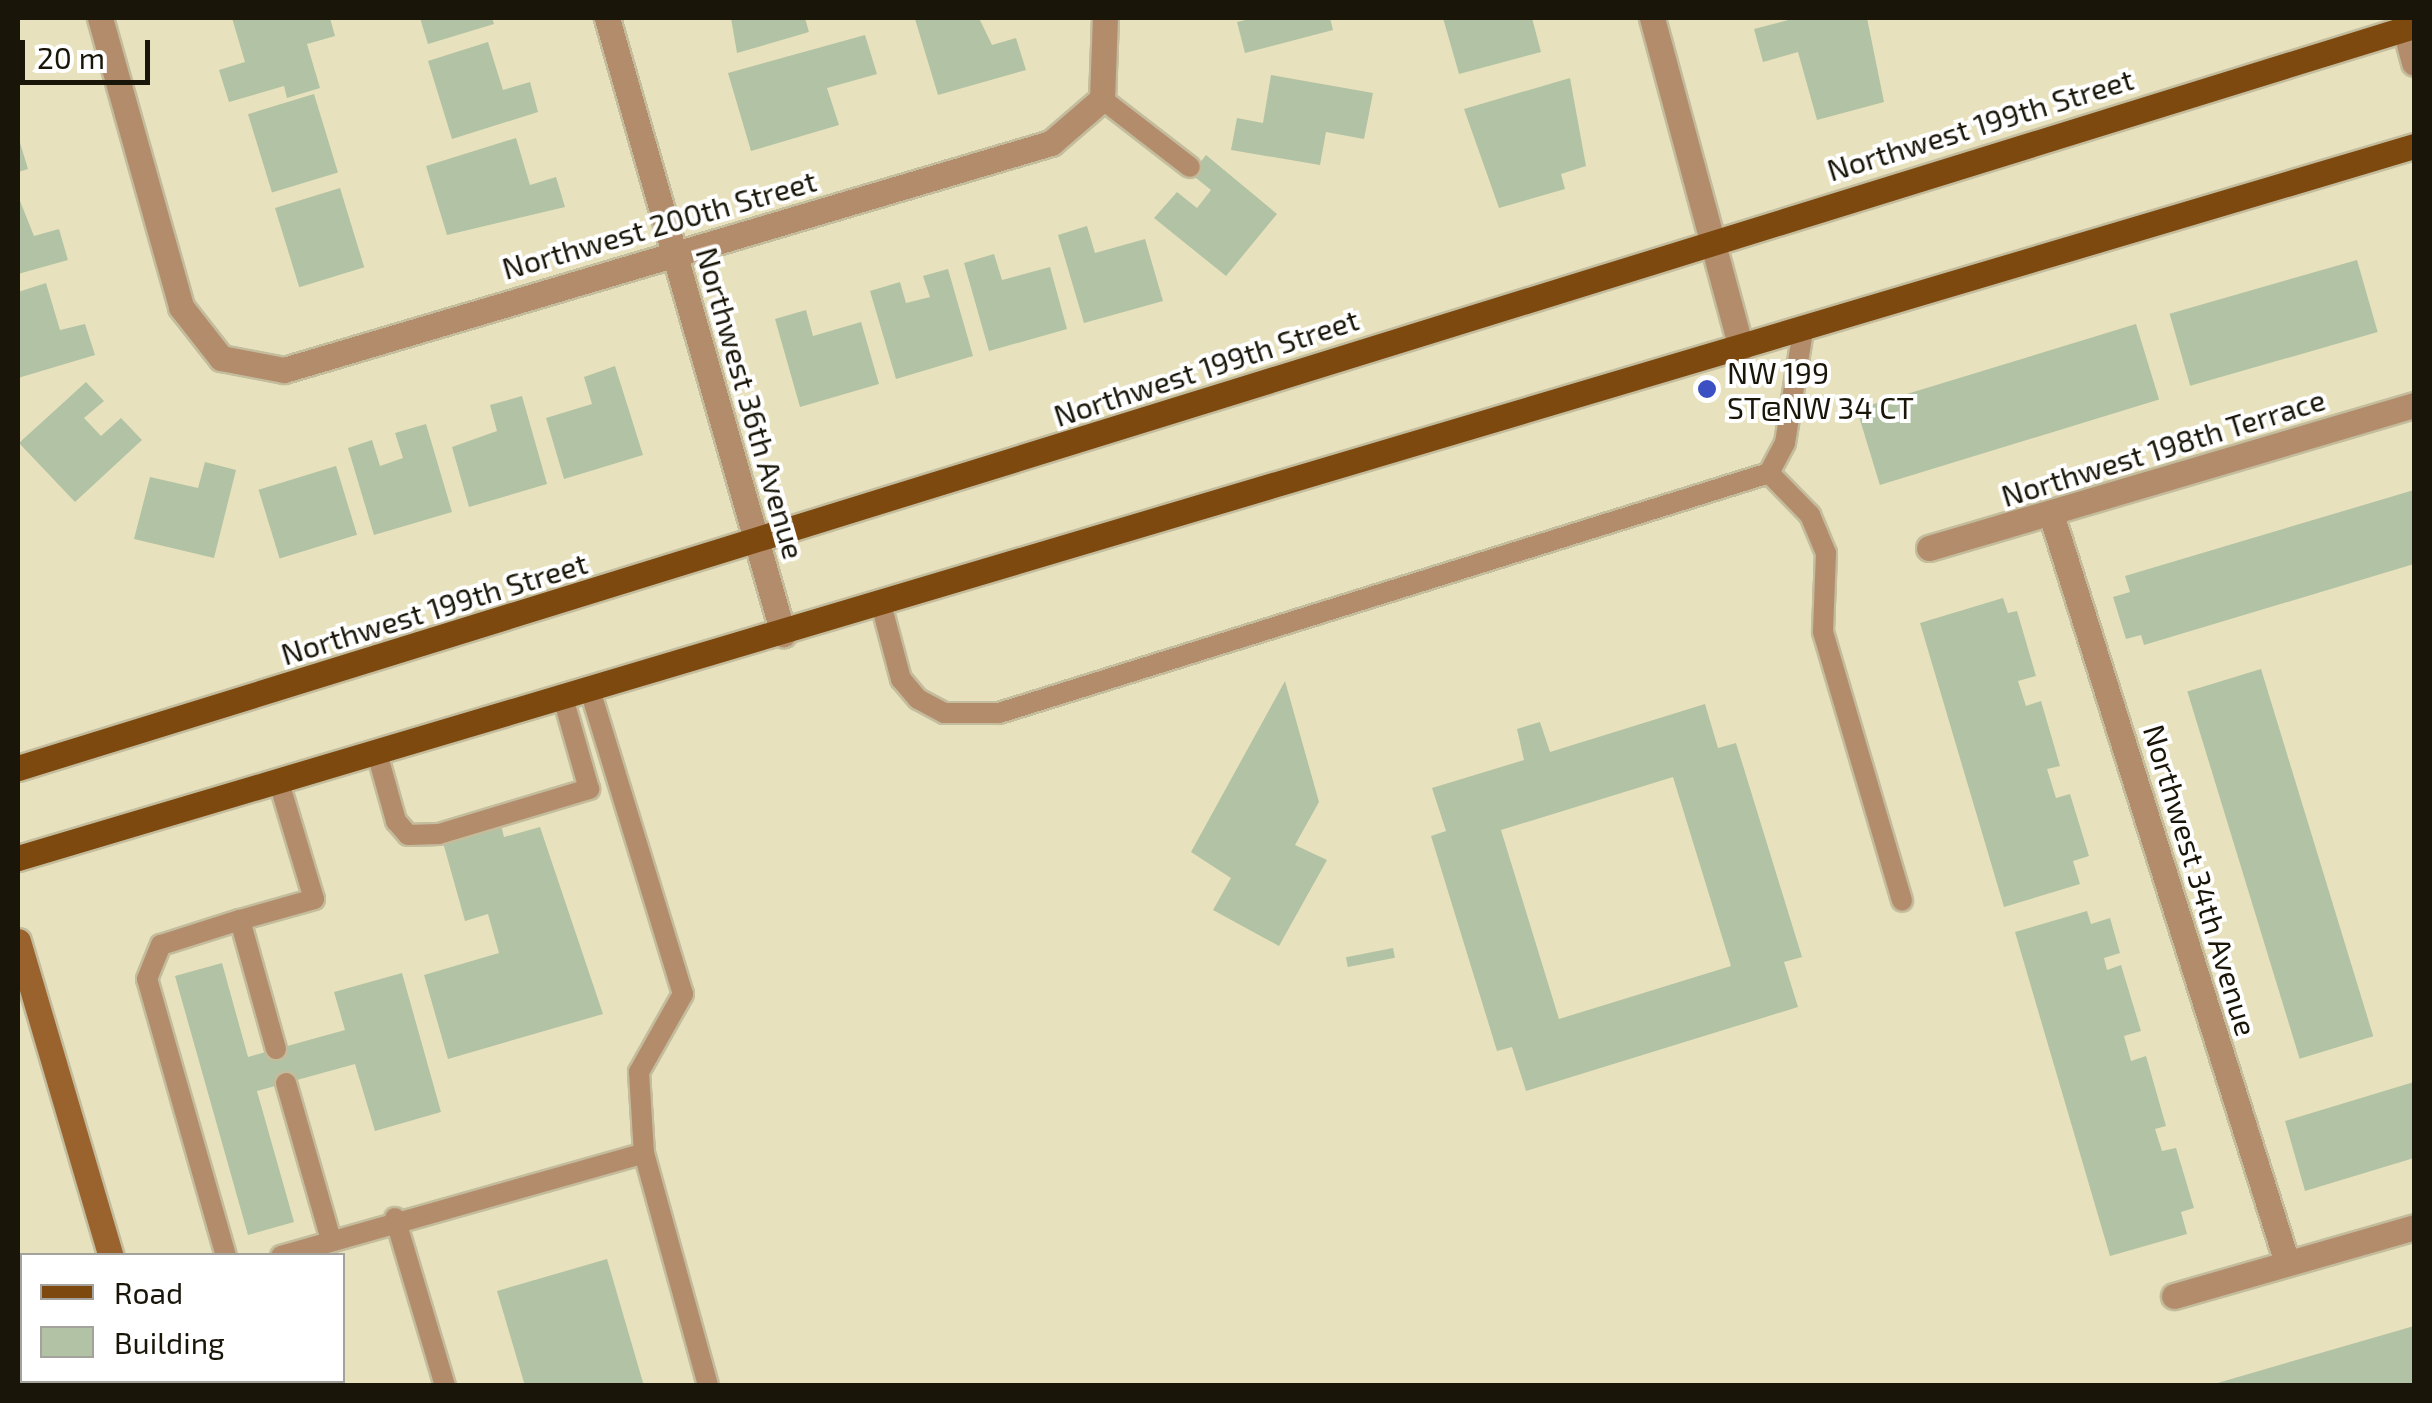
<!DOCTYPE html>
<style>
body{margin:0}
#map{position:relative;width:2432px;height:1403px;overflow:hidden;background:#e8e1bd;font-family:"Exo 2",sans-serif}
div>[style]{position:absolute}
.building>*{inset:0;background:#b1c3a4;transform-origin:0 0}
.roads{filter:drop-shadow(2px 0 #c3bc9d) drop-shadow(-2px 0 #c3bc9d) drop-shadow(0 2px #c3bc9d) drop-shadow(0 -2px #c3bc9d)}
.service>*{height:20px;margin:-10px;padding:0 10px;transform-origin:10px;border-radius:10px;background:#b38c6b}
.minor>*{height:25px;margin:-12.5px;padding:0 12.5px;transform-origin:12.5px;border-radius:12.5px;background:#b38c6b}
.secondary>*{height:25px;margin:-12.5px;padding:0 12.5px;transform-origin:12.5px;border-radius:12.5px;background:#9a632e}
.primary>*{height:25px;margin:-12.5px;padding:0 12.5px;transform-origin:12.5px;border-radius:12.5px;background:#7e490e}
.dots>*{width:28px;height:28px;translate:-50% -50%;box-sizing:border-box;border:5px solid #fff;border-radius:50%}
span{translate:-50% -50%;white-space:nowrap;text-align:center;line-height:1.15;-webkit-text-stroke:8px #fff;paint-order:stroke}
.street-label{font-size:30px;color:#191609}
.poi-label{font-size:30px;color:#191609}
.left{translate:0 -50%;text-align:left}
.frame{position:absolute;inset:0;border:20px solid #191609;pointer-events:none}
.legend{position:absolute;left:20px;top:1253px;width:325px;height:130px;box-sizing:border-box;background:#fff;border:2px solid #a3a29d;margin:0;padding:12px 18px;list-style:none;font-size:30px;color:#191609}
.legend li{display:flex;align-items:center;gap:20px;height:50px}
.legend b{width:50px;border:2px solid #a3a29d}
.scale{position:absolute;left:20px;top:40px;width:130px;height:45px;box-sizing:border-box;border:5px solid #191609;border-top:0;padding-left:12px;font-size:30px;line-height:35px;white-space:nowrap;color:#191609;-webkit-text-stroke:8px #fff;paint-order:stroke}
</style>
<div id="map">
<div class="building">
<i style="clip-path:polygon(232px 18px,330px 18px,335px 36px,307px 44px,320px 88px,287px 98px,284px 86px,229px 102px,219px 70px,245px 62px)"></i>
<i style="clip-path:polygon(420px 18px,492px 18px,494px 24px,428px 44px)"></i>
<i style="clip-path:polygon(731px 18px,805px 18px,809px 32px,737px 53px)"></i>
<i style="clip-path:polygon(979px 18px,992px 45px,1016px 38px,1026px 70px,938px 95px,915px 19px)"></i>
<i style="clip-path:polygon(1254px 18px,1330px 18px,1333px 30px,1245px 53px,1237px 22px)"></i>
<i style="clip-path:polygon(1443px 18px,1532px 18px,1541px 52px,1459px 74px)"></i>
<i style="clip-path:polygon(1796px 18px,1867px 18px,1884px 102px,1817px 120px,1798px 52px,1763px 62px,1754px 29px)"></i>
<i style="clip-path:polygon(865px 35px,877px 74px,827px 88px,839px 125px,751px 151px,728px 73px)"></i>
<i style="clip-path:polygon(488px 42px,503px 90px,530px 82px,538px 112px,452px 139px,428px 61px)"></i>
<i style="clip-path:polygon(1271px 75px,1373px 93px,1364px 139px,1326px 132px,1320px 165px,1231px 150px,1237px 118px,1263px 123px)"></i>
<i style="clip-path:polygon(1570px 78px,1586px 166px,1561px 174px,1565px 189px,1499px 208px,1464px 109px)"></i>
<i style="left:314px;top:94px;width:82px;height:69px;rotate:73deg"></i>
<i style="clip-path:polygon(18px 136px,28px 169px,18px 172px)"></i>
<i style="clip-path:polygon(516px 138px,530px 185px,556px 177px,565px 207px,447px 235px,426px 166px)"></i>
<i style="clip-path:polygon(1206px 155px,1277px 214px,1226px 276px,1154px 218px,1177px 192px,1197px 208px,1211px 190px,1191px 174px)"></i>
<i style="left:340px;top:188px;width:83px;height:68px;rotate:73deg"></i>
<i style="clip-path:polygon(18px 196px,34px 236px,59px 229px,68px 260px,18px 274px)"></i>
<i style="clip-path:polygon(1087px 226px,1095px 253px,1145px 239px,1163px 301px,1084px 323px,1058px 235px)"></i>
<i style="clip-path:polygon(994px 254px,1002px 280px,1050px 267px,1067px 329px,989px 351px,964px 263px)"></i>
<i style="left:2357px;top:260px;width:75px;height:195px;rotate:74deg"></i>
<i style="clip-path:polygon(948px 269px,973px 356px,896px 379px,870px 291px,900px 282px,906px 303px,930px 297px,923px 276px)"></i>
<i style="clip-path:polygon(46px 283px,60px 330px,85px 324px,95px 355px,18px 378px,18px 292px)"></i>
<i style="clip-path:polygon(806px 310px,813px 336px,861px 322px,879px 384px,800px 407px,775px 319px)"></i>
<i style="left:2136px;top:324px;width:79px;height:292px;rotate:73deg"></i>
<i style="clip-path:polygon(615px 366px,643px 455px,564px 479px,546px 418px,592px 404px,584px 377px)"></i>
<i style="clip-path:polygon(86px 382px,104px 401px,84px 418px,101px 436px,121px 418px,142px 440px,75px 502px,19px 443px)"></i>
<i style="clip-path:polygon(522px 396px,547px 484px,469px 507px,452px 447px,497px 431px,490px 405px)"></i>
<i style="clip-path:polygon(426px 424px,452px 512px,374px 535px,348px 448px,372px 440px,380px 466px,403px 458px,395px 433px)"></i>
<i style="clip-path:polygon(205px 462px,236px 470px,214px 558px,134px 539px,150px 477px,198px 488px)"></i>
<i style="left:336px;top:466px;width:72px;height:81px;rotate:73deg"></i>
<i style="clip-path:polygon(2414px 490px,2414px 564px,2144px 645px,2141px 635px,2126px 639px,2113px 597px,2130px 592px,2125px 576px)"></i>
<i style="clip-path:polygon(2003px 598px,2008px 613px,2017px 611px,2036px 676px,2018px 681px,2026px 706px,2041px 701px,2060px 766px,2047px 769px,2056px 798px,2070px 794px,2089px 856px,2073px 861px,2080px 884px,2004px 907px,1920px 623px)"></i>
<i style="left:2261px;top:669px;width:384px;height:77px;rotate:73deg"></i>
<i style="clip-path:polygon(1285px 681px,1319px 802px,1295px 845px,1327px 860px,1279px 946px,1213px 910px,1231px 878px,1191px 852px)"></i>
<i style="clip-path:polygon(evenodd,1705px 704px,1718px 748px,1736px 743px,1802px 957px,1784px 962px,1798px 1007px,1526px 1091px,1512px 1047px,1497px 1051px,1431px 836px,1446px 831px,1432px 788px,1524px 760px,1517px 729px,1540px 722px,1550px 752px,1705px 704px,1673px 777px,1731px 966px,1559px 1019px,1501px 830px,1673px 777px)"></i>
<i style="clip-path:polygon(500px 821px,504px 837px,540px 827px,603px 1014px,448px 1059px,424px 975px,499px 953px,488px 914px,465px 921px,442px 839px)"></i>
<i style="clip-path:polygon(2087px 911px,2091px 924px,2110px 918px,2120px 953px,2104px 958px,2107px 970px,2121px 965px,2141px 1031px,2124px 1036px,2131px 1061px,2146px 1056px,2166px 1126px,2155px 1129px,2162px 1151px,2176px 1148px,2194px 1208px,2181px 1212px,2187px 1234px,2110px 1256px,2015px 932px)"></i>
<i style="left:1393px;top:948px;width:10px;height:48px;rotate:79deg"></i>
<i style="clip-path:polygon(222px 963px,248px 1057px,345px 1030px,334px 992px,402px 973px,441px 1112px,375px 1131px,355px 1064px,257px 1091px,294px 1222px,248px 1235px,175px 976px)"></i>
<i style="clip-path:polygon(2414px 1082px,2414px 1158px,2305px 1191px,2285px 1121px)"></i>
<i style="clip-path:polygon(607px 1259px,644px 1386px,525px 1386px,497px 1291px)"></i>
<i style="clip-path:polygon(2414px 1326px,2414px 1386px,2214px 1386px,2214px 1384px)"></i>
</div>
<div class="roads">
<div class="service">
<i style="left:1102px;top:99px;width:111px;rotate:37.7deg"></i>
<i style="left:1769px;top:473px;width:59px;rotate:45.7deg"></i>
<i style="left:1810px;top:515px;width:41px;rotate:67.2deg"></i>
<i style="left:1826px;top:553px;width:79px;rotate:92.2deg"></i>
<i style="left:1823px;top:632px;width:280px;rotate:73.6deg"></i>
<i style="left:881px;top:604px;width:78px;rotate:75.1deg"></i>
<i style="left:901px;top:679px;width:26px;rotate:50deg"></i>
<i style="left:918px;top:699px;width:30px;rotate:28deg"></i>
<i style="left:944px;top:713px;width:55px"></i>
<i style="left:999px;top:713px;width:807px;rotate:-17.31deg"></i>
<i style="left:1769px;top:473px;width:34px;rotate:-62deg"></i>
<i style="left:1785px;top:443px;width:114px;rotate:-80.9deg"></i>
<i style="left:590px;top:690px;width:318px;rotate:73deg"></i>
<i style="left:683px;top:994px;width:90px;rotate:119.4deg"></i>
<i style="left:639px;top:1072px;width:81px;rotate:86.5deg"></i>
<i style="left:644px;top:1153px;width:242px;rotate:74.6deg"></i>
<i style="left:377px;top:753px;width:71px;rotate:74.4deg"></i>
<i style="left:396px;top:821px;width:18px;rotate:49deg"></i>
<i style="left:408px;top:835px;width:31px;rotate:-2deg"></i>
<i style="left:439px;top:834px;width:157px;rotate:-16.7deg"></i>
<i style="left:589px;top:789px;width:95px;rotate:-105.9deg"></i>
<i style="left:276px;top:1049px;width:134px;rotate:-105.6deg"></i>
<i style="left:240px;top:920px;width:77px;rotate:-15.8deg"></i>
<i style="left:314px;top:899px;width:122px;rotate:-106.7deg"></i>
<i style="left:286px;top:1083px;width:163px;rotate:74deg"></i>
<i style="left:395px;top:1218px;width:175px;rotate:73.4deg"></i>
<i style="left:226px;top:1256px;width:288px;rotate:-105.9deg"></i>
<i style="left:147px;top:979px;width:37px;rotate:-68deg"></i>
<i style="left:161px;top:945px;width:83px;rotate:-17.6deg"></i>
<i style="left:281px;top:1256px;width:377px;rotate:-15.8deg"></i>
<i style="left:292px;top:1380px;width:6px;rotate:81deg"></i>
</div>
<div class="minor">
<i style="left:100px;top:18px;width:300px;rotate:74.3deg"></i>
<i style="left:181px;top:307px;width:65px;rotate:51.9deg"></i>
<i style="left:221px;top:358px;width:64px;rotate:10.8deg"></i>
<i style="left:284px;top:370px;width:800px;rotate:-16.49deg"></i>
<i style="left:1051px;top:143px;width:67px;rotate:-40.8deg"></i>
<i style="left:1102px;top:99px;width:81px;rotate:-87.9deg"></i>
<i style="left:607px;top:18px;width:641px;rotate:74.05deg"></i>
<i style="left:1652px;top:18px;width:342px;rotate:74.9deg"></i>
<i style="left:2405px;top:29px;width:35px;rotate:75deg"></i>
<i style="left:2052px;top:517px;width:782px;rotate:72.51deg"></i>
<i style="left:1929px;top:548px;width:506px;rotate:-16.43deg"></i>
<i style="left:2174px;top:1296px;width:250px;rotate:-16deg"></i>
</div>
<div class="secondary">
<i style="left:18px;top:941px;width:328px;rotate:73.6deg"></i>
<i style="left:148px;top:1380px;width:6px;rotate:81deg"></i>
</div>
<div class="primary">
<i style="left:18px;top:768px;width:2508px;rotate:-17.21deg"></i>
<i style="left:18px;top:858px;width:2500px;rotate:-16.55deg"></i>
</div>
</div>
<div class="dots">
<i style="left:1707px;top:389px;background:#3b50c2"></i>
</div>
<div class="street-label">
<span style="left:1980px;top:124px;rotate:-17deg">Northwest 199th Street</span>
<span style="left:659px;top:224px;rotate:-16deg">Northwest 200th Street</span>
<span style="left:1206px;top:367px;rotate:-18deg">Northwest 199th Street</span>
<span style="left:751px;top:403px;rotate:74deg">Northwest 36th Avenue</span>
<span style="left:2163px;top:447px;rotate:-17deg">Northwest 198th Terrace</span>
<span style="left:434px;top:608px;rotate:-17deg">Northwest 199th Street</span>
<span style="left:2201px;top:880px;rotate:73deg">Northwest 34th Avenue</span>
</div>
<div class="poi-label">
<span class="left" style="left:1727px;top:389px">NW 199<br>ST@NW 34 CT</span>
</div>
<div class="frame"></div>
<ul class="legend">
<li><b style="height:12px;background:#7e490e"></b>Road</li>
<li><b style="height:28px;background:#b1c3a4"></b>Building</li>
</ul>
<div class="scale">20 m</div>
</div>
